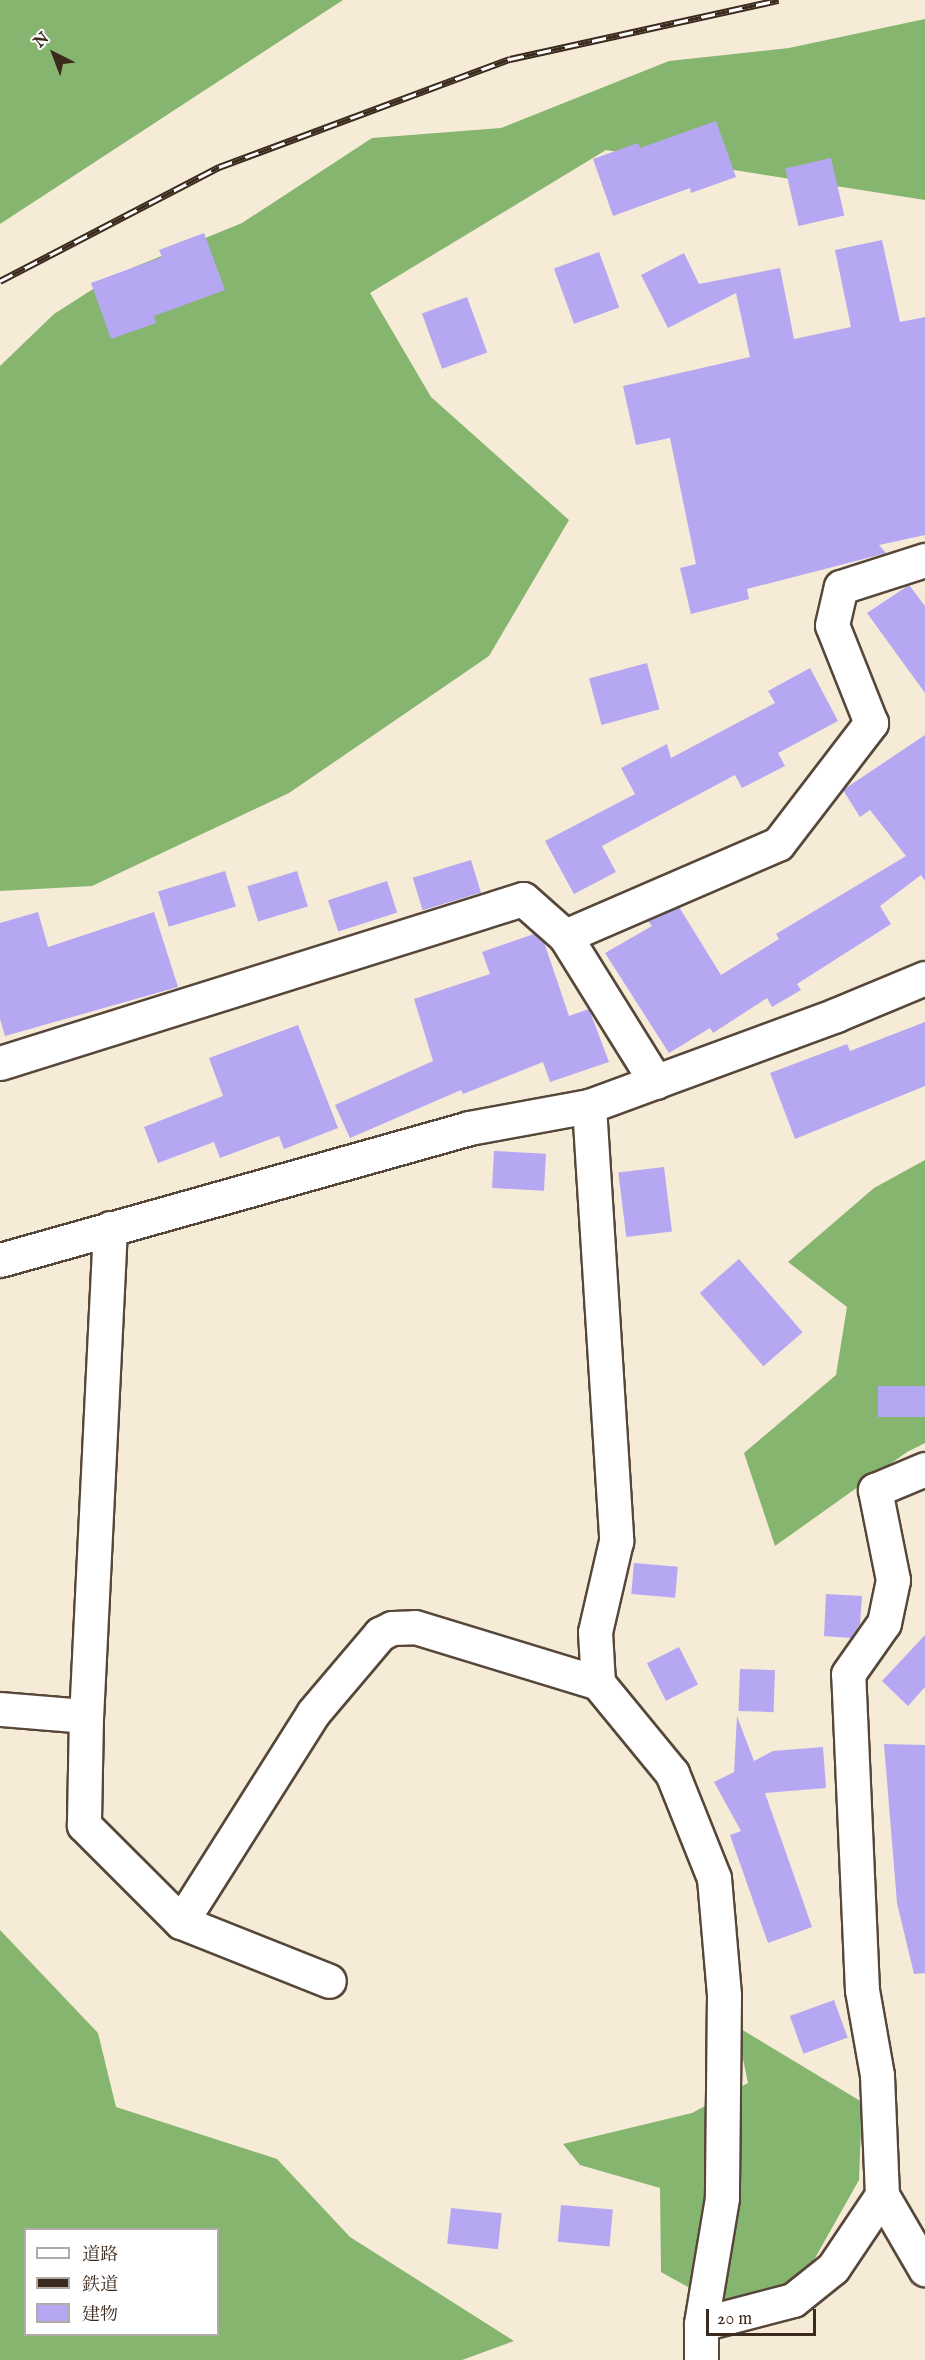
<!DOCTYPE html>
<meta charset="utf-8">
<style>
body{margin:0}
#map{position:relative;width:925px;height:2360px;overflow:hidden;background:#f5ebd6;font-family:"IM FELL English","Noto Serif JP",serif}
div>[style]{position:absolute}
.forest>*{inset:0;background:#85b56e}
.building>*{inset:0;background:#b6a7f3;transform-origin:0 0}
.roads{filter:drop-shadow(2px 0 #57473a) drop-shadow(-2px 0 #57473a) drop-shadow(0 2px #57473a) drop-shadow(0 -2px #57473a)}
.minor>*{height:33px;margin:-16.5px;padding:0 16.5px;transform-origin:16.5px;border-radius:16.5px;background:#fff}
.rail>*{height:7px;margin-top:-3.5px;transform-origin:0;background:repeating-linear-gradient(90deg,#fff 0 14px,#3b2a1e 0 28px);box-sizing:border-box;border-block:2px solid #3b2a1e}
span{translate:-50% -50%;white-space:nowrap;text-align:center;line-height:1.15;-webkit-text-stroke:5px #fff;paint-order:stroke}
.legend{position:absolute;left:24px;top:2228px;width:195px;height:108px;box-sizing:border-box;background:#fff;border:2px solid #b1aaa5;margin:0;padding:8px 10px;list-style:none;font-size:18px;color:#3b2a1e}
.legend li{display:flex;align-items:center;gap:12px;height:30px}
.legend b{width:30px;border:2px solid #b1aaa5}
.north{position:absolute;left:24px;top:24px;width:60px;height:60px;-webkit-text-stroke:4px #fff;paint-order:stroke;rotate:318deg;font-size:16px;font-weight:700;line-height:24px;text-align:center;color:#3b2a1e}
.north::after{content:'';display:block;margin:auto;width:21px;height:27px;background:#3b2a1e;clip-path:polygon(50% 0,100% 100%,50% 72%,0 100%)}
.scale{position:absolute;left:706px;top:2309px;width:110px;height:27px;box-sizing:border-box;border:3px solid #3b2a1e;border-top:0;padding-left:8px;font-size:18px;line-height:21px;white-space:nowrap;color:#3b2a1e;-webkit-text-stroke:4px #fff;paint-order:stroke}
</style>
<div id="map">
<div class="forest">
<i style="clip-path:polygon(0 0,343px 0,0 224px)"></i>
<i style="clip-path:polygon(925px 19px,925px 200px,606px 150px,370px 293px,431px 397px,569px 520px,489px 656px,289px 793px,92px 886px,0 891px,0 366px,54px 314px,115px 275px,242px 223px,372px 138px,501px 128px,669px 61px,789px 48px)"></i>
<i style="clip-path:polygon(925px 1160px,925px 1443px,907px 1452px,775px 1546px,744px 1453px,836px 1375px,847px 1307px,788px 1262px,874px 1188px)"></i>
<i style="clip-path:polygon(evenodd,0 1930px,98px 2033px,116px 2107px,277px 2159px,350px 2237px,514px 2341px,462px 2360px,0 2360px,0 1930px,26px 2230px,218px 2230px,218px 2334px,26px 2334px,26px 2230px)"></i>
<i style="clip-path:polygon(736px 2026px,862px 2102px,859px 2180px,797px 2290px,715px 2302px,661px 2272px,660px 2188px,580px 2165px,563px 2144px,692px 2113px,748px 2083px)"></i>
</div>
<div class="building">
<i style="clip-path:polygon(716px 121px,736px 177px,691px 193px,690px 188px,613px 216px,593px 159px,638px 143px,640px 148px)"></i>
<i style="left:831px;top:158px;width:59px;height:47px;rotate:77deg"></i>
<i style="clip-path:polygon(204px 233px,225px 290px,154px 316px,156px 323px,111px 339px,91px 283px,162px 257px,159px 250px)"></i>
<i style="clip-path:polygon(882px 240px,900px 322px,925px 317px,925px 535px,879px 545px,886px 553px,875px 556px,747px 589px,749px 599px,691px 614px,680px 568px,696px 564px,670px 438px,636px 445px,623px 386px,750px 357px,736px 293px,668px 328px,641px 275px,684px 253px,699px 284px,780px 268px,794px 339px,851px 327px,835px 250px)"></i>
<i style="left:599px;top:252px;width:59px;height:48px;rotate:70deg"></i>
<i style="left:467px;top:297px;width:59px;height:48px;rotate:70deg"></i>
<i style="clip-path:polygon(909px 585px,925px 606px,925px 693px,867px 613px)"></i>
<i style="left:647px;top:663px;width:48px;height:60px;rotate:75deg"></i>
<i style="clip-path:polygon(810px 668px,838px 721px,778px 753px,785px 766px,742px 788px,735px 775px,602px 846px,616px 872px,574px 894px,545px 841px,635px 794px,621px 768px,667px 744px,671px 758px,775px 703px,768px 691px)"></i>
<i style="clip-path:polygon(925px 735px,925px 881px,921px 875px,880px 906px,891px 924px,797px 984px,801px 990px,772px 1007px,767px 998px,713px 1033px,710px 1028px,669px 1053px,605px 953px,652px 926px,648px 921px,679px 907px,721px 975px,779px 939px,776px 934px,906px 856px,870px 810px,860px 817px,843px 790px)"></i>
<i style="left:471px;top:860px;width:34px;height:61px;rotate:73deg"></i>
<i style="left:225px;top:871px;width:37px;height:70px;rotate:73deg"></i>
<i style="left:297px;top:871px;width:37px;height:52px;rotate:73deg"></i>
<i style="left:387px;top:881px;width:33px;height:62px;rotate:72deg"></i>
<i style="clip-path:polygon(38px 912px,48px 947px,154px 912px,178px 987px,5px 1036px,0 1019px,0 923px)"></i>
<i style="clip-path:polygon(534px 934px,544px 942px,569px 1016px,589px 1009px,609px 1062px,550px 1082px,543px 1062px,463px 1094px,461px 1090px,350px 1138px,335px 1105px,433px 1061px,414px 999px,490px 974px,482px 952px)"></i>
<i style="clip-path:polygon(925px 1022px,925px 1086px,795px 1139px,770px 1073px,847px 1044px,850px 1051px)"></i>
<i style="clip-path:polygon(298px 1025px,338px 1128px,284px 1149px,279px 1136px,220px 1158px,214px 1142px,158px 1163px,144px 1127px,223px 1096px,209px 1058px)"></i>
<i style="left:494px;top:1151px;width:52px;height:37px;rotate:3deg"></i>
<i style="left:664px;top:1167px;width:65px;height:46px;rotate:83deg"></i>
<i style="left:739px;top:1259px;width:97px;height:52px;rotate:49deg"></i>
<i style="left:925px;top:1386px;width:31px;height:47px;rotate:90deg"></i>
<i style="left:634px;top:1563px;width:44px;height:31px;rotate:5deg"></i>
<i style="clip-path:polygon(826px 1594px,862px 1596px,860px 1624px,851px 1638px,824px 1636px)"></i>
<i style="clip-path:polygon(925px 1635px,925px 1687px,908px 1706px,882px 1681px)"></i>
<i style="left:679px;top:1647px;width:42px;height:36px;rotate:63deg"></i>
<i style="left:740px;top:1669px;width:35px;height:42px;rotate:2deg"></i>
<i style="clip-path:polygon(737px 1716px,754px 1761px,773px 1751px,823px 1747px,826px 1788px,765px 1793px,812px 1927px,768px 1943px,730px 1835px,741px 1831px,714px 1782px,734px 1772px)"></i>
<i style="clip-path:polygon(884px 1744px,925px 1745px,925px 1973px,914px 1974px,897px 1903px)"></i>
<i style="left:834px;top:2000px;width:40px;height:47px;rotate:70deg"></i>
<i style="left:561px;top:2205px;width:52px;height:37px;rotate:5deg"></i>
<i style="left:451px;top:2208px;width:51px;height:36px;rotate:6deg"></i>
</div>
<div class="roads">
<div class="minor">
<i style="left:565px;top:936px;width:232px;rotate:-23.4deg"></i>
<i style="left:778px;top:844px;width:153px;rotate:-52.5deg"></i>
<i style="left:871px;top:723px;width:105px;rotate:-111.7deg"></i>
<i style="left:832px;top:625px;width:39px;rotate:-77deg"></i>
<i style="left:841px;top:587px;width:88px;rotate:-17.8deg"></i>
<i style="left:0;top:1063px;width:548px;rotate:-17.41deg"></i>
<i style="left:523px;top:899px;width:56px;rotate:41.4deg"></i>
<i style="left:565px;top:936px;width:172px;rotate:58.1deg"></i>
<i style="left:589px;top:1106px;width:436px;rotate:86.4deg"></i>
<i style="left:616px;top:1541px;width:93px;rotate:103deg"></i>
<i style="left:595px;top:1632px;width:51px;rotate:86.6deg"></i>
<i style="left:110px;top:1228px;width:489px;rotate:92.8deg"></i>
<i style="left:86px;top:1716px;width:109px;rotate:91.1deg"></i>
<i style="left:84px;top:1825px;width:137px;rotate:45deg"></i>
<i style="left:181px;top:1922px;width:159px;rotate:21.7deg"></i>
<i style="left:0;top:1260px;width:487px;rotate:-15.7deg"></i>
<i style="left:469px;top:1128px;width:122px;rotate:-10.4deg"></i>
<i style="left:589px;top:1106px;width:263px;rotate:-20.2deg"></i>
<i style="left:836px;top:1015px;width:96px;rotate:-22.6deg"></i>
<i style="left:0;top:1709px;width:86px;rotate:4.7deg"></i>
<i style="left:181px;top:1922px;width:247px;rotate:-57.7deg"></i>
<i style="left:313px;top:1713px;width:104px;rotate:-49.7deg"></i>
<i style="left:380px;top:1634px;width:13px;rotate:-27deg"></i>
<i style="left:392px;top:1628px;width:23px;rotate:-2deg"></i>
<i style="left:415px;top:1627px;width:191px;rotate:17deg"></i>
<i style="left:598px;top:1683px;width:117px;rotate:50.6deg"></i>
<i style="left:672px;top:1773px;width:113px;rotate:68.2deg"></i>
<i style="left:714px;top:1878px;width:117px;rotate:85.1deg"></i>
<i style="left:724px;top:1995px;width:203px;rotate:90.6deg"></i>
<i style="left:722px;top:2198px;width:128px;rotate:99.5deg"></i>
<i style="left:701px;top:2324px;width:36px;rotate:90deg"></i>
<i style="left:882px;top:2195px;width:86px;rotate:59.8deg"></i>
<i style="left:701px;top:2324px;width:95px;rotate:-14.6deg"></i>
<i style="left:793px;top:2300px;width:51px;rotate:-38.7deg"></i>
<i style="left:833px;top:2268px;width:88px;rotate:-56.1deg"></i>
<i style="left:882px;top:2195px;width:120px;rotate:-92.4deg"></i>
<i style="left:877px;top:2075px;width:86px;rotate:-100deg"></i>
<i style="left:862px;top:1990px;width:316px;rotate:-92.5deg"></i>
<i style="left:848px;top:1674px;width:62px;rotate:-54.8deg"></i>
<i style="left:884px;top:1623px;width:44px;rotate:-78.2deg"></i>
<i style="left:893px;top:1580px;width:92px;rotate:-101.3deg"></i>
<i style="left:875px;top:1490px;width:54px;rotate:-22.8deg"></i>
</div>
</div>
<div class="rail">
<i style="left:0;top:281px;width:247px;rotate:-27.5deg"></i>
<i style="left:219px;top:167px;width:310px;rotate:-20.4deg"></i>
<i style="left:510px;top:59px;width:275px;rotate:-12.4deg"></i>
</div>
<ul class="legend">
<li><b style="height:8px;background:#fff"></b>道路</li>
<li><b style="height:8px;background:#3b2a1e"></b>鉄道</li>
<li><b style="height:16px;background:#b6a7f3"></b>建物</li>
</ul>
<div class="north">N</div>
<div class="scale">20 m</div>
</div>
